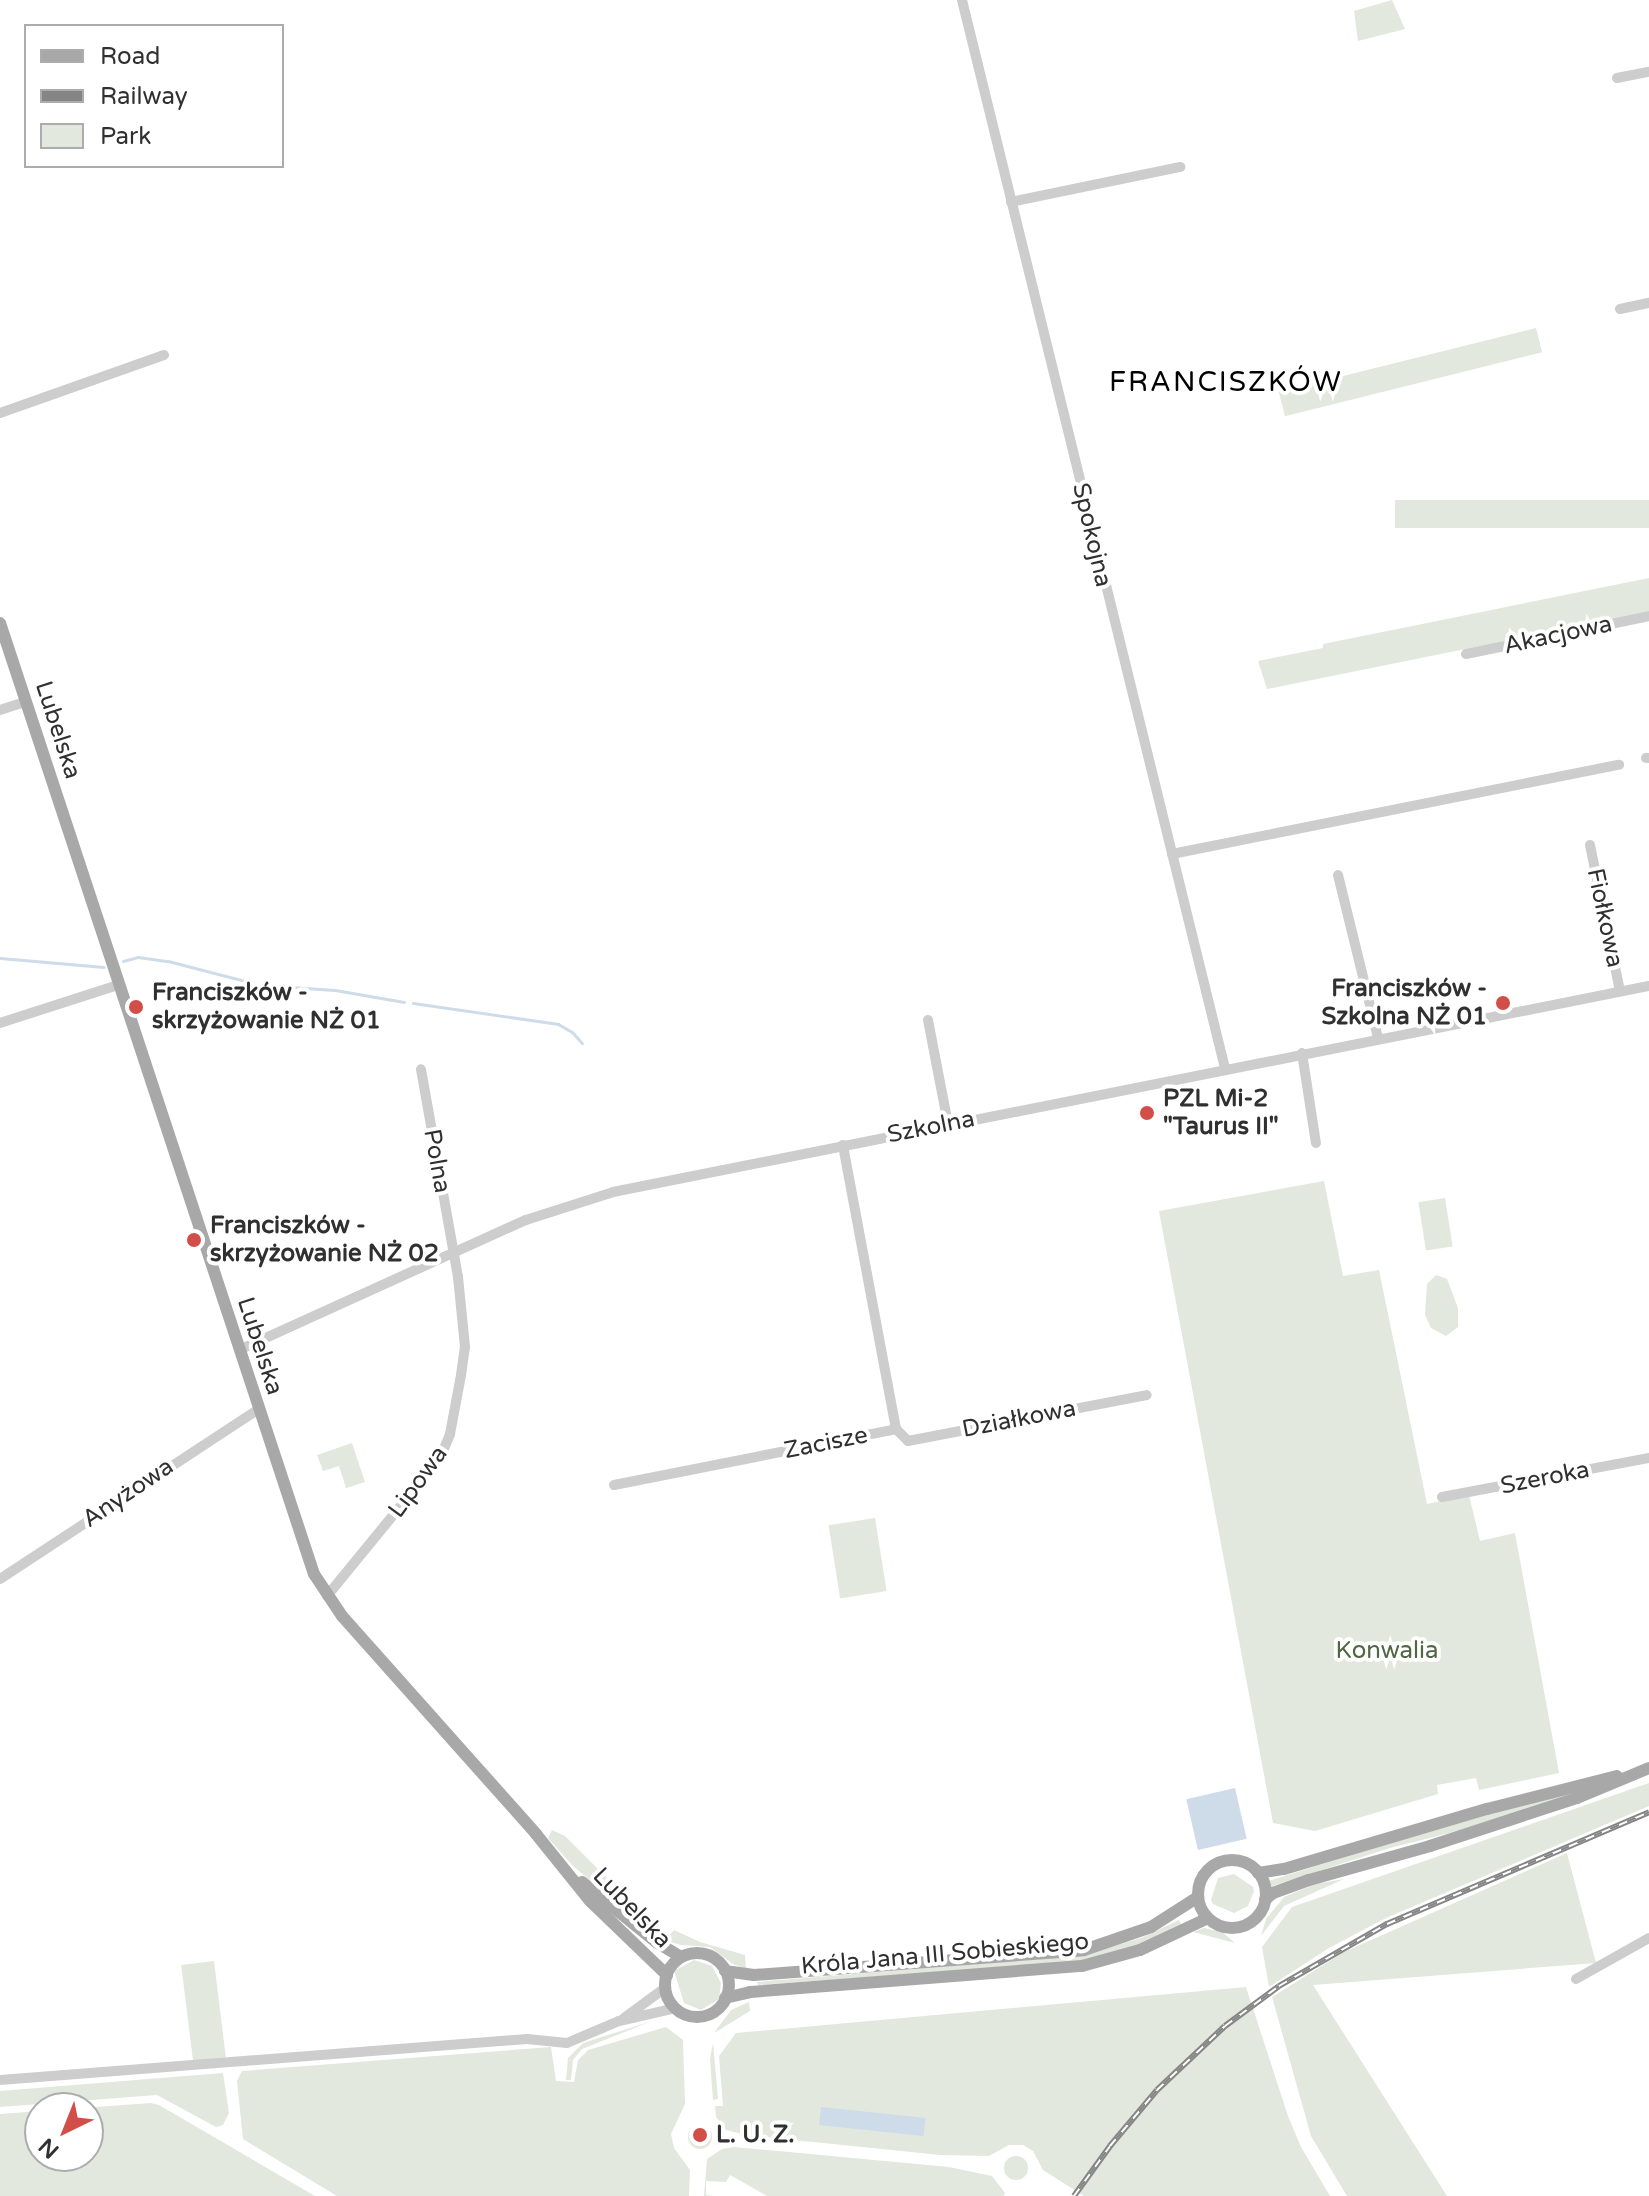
<!DOCTYPE html>
<meta charset="utf-8">
<style>
body{margin:0}
#map{position:relative;width:1649px;height:2196px;overflow:hidden;background:#fff;font-family:"Varela Round",sans-serif}
div>[style]{position:absolute}
.green>*{inset:0;background:#e2e8dd;transform-origin:0 0}
.round{border-radius:50%}
.water>*{inset:0;background:#cedbe9;transform-origin:0 0}
.stream>*{height:3px;margin:-1.5px;padding:0 1.5px;transform-origin:1.5px;border-radius:1.5px;background:#cedbe9}
.minor>*{height:10px;margin:-5px;padding:0 5px;transform-origin:5px;border-radius:5px;background:#cdcdcd}
.major>*{height:12px;margin:-6px;padding:0 6px;transform-origin:6px;border-radius:6px;background:#a8a8a8}
.major>.ring{margin:-6px;padding:0;box-sizing:content-box;background:none;border:12px solid #a8a8a8;border-radius:50%}
.rail>*{height:6px;margin-top:-3px;transform-origin:0;background:repeating-linear-gradient(90deg,#fff 0 9px,#858585 0 18px);box-sizing:border-box;border-block:2px solid #858585}
.dots>*{width:22px;height:22px;translate:-50% -50%;box-sizing:border-box;border:4px solid #fff;border-radius:50%}
span{translate:-50% -50%;white-space:nowrap;text-align:center;line-height:1.15;-webkit-text-stroke:8px #fff;paint-order:stroke}
.street-label{font-size:24px;color:#303030}
.poi-label{font-size:24px;color:#303030;font-weight:700}
.right{translate:-100% -50%;text-align:right}
.left{translate:0 -50%;text-align:left}
.park-label{font-size:24px;color:#4f6742}
.quarter-label{font-size:28px;color:#000;letter-spacing:2px}
.legend{position:absolute;left:24px;top:24px;width:260px;height:144px;box-sizing:border-box;background:#fff;border:2px solid #acacac;margin:0;padding:10px 14px;list-style:none;font-size:24px;color:#303030}
.legend li{display:flex;align-items:center;gap:16px;height:40px}
.legend b{width:40px;border:2px solid #acacac}
.north{position:absolute;left:24px;top:2092px;width:80px;height:80px;box-sizing:border-box;background:#fff;border:2px solid #acacac;border-radius:50%;rotate:223deg;font-size:22px;font-weight:700;line-height:32px;text-align:center;color:#303030}
.north::after{content:'';display:block;margin:auto;width:28px;height:36px;background:#d14f48;clip-path:polygon(50% 0,100% 100%,50% 72%,0 100%)}
</style>
<div id="map">
<div class="green">
<i style="clip-path:polygon(1392px 0,1405px 29px,1358px 41px,1354px 11px)"></i>
<i style="left:1536px;top:328px;width:25px;height:265px;rotate:76deg"></i>
<i style="left:1649px;top:500px;width:28px;height:254px;rotate:90deg"></i>
<i style="clip-path:polygon(1649px 578px,1649px 612px,1267px 689px,1258px 661px,1323px 648px,1323px 644px)"></i>
<i style="clip-path:polygon(1324px 1181px,1343px 1276px,1379px 1270px,1427px 1504px,1469px 1495px,1480px 1541px,1515px 1533px,1559px 1773px,1479px 1790px,1476px 1778px,1437px 1785px,1438px 1794px,1315px 1831px,1273px 1823px,1159px 1211px)"></i>
<i style="left:1445px;top:1198px;width:49px;height:27px;rotate:81deg"></i>
<i style="clip-path:polygon(1436px 1275px,1447px 1279px,1458px 1308px,1458px 1327px,1446px 1336px,1431px 1328px,1425px 1315px,1427px 1284px)"></i>
<i style="clip-path:polygon(352px 1443px,365px 1482px,346px 1488px,339px 1466px,323px 1471px,317px 1455px)"></i>
<i style="left:875px;top:1518px;width:74px;height:47px;rotate:81deg"></i>
<i style="clip-path:polygon(1649px 1783px,1649px 1806px,1386px 1918px,1329px 1948px,1269px 1987px,1262px 1947px,1292px 1907px)"></i>
<i style="clip-path:polygon(1583px 1790px,1469px 1828px,1390px 1848px,1269px 1887px,1268px 1881px,1474px 1817px)"></i>
<i style="clip-path:polygon(552px 1830px,565px 1836px,632px 1903px,661px 1923px,657px 1935px,573px 1866px,548px 1838px)"></i>
<i style="clip-path:polygon(1567px 1853px,1596px 1963px,1313px 1985px,1447px 2196px,1347px 2196px,1311px 2136px,1272px 1997px,1344px 1952px)"></i>
<i style="clip-path:polygon(1234px 1874px,1253px 1887px,1254px 1891px,1248px 1906px,1234px 1913px,1213px 1904px,1211px 1900px,1218px 1878px)"></i>
<i style="clip-path:polygon(1344px 1879px,1284px 1906px,1261px 1936px,1266px 1919px,1284px 1897px,1315px 1884px)"></i>
<i style="clip-path:polygon(1179px 1920px,1181px 1924px,1142px 1944px,1078px 1962px,758px 1985px,757px 1982px,1077px 1956px,1141px 1938px)"></i>
<i style="clip-path:polygon(1204px 1928px,1222px 1932px,1235px 1943px,1193px 1932px)"></i>
<i style="clip-path:polygon(674px 1930px,700px 1942px,745px 1955px,746px 1969px,733px 1964px,710px 1947px,681px 1945px,665px 1940px)"></i>
<i style="clip-path:polygon(694px 1960px,712px 1966px,721px 1983px,719px 1999px,701px 2010px,684px 2003px,674px 1971px)"></i>
<i style="left:214px;top:1961px;width:97px;height:33px;rotate:83deg"></i>
<i style="clip-path:polygon(1246px 1987px,1288px 2116px,1301px 2147px,1330px 2196px,1084px 2196px,1043px 2170px,1033px 2151px,1023px 2145px,1009px 2145px,989px 2156px,940px 2155px,746px 2135px,726px 2130px,716px 2117px,715px 2106px,723px 2106px,719px 2056px,736px 2033px)"></i>
<i style="clip-path:polygon(749px 2002px,750px 2011px,714px 2033px,731px 2010px)"></i>
<i style="clip-path:polygon(652px 2021px,582px 2049px,573px 2060px,571px 2080px,566px 2080px,568px 2058px,583px 2043px)"></i>
<i style="clip-path:polygon(666px 2027px,683px 2040px,685px 2104px,671px 2134px,674px 2148px,690px 2170px,689px 2196px,337px 2196px,243px 2139px,237px 2081px,242px 2071px,551px 2047px,556px 2081px,574px 2082px,578px 2060px,588px 2050px)"></i>
<i style="clip-path:polygon(713px 2043px,718px 2099px,713px 2100px,710px 2059px)"></i>
<i style="clip-path:polygon(223px 2073px,229px 2113px,223px 2125px,216px 2127px,157px 2095px,0 2107px,0 2091px)"></i>
<i style="clip-path:polygon(151px 2103px,159px 2105px,315px 2196px,0 2196px,0 2114px,40px 2111px,40px 2156px,88px 2156px,88px 2108px,81px 2108px)"></i>
<i class="round" style="left:688px;top:2125px;width:24px;height:24px"></i>
<i style="clip-path:polygon(734px 2147px,949px 2167px,992px 2176px,1005px 2193px,1004px 2196px,767px 2196px,730px 2175px,726px 2182px,706px 2181px,706px 2195px,713px 2196px,704px 2196px,707px 2159px,722px 2149px)"></i>
<i class="round" style="left:1004px;top:2156px;width:24px;height:24px"></i>
</div>
<div class="water">
<i style="left:1235px;top:1788px;width:52px;height:50px;rotate:77deg"></i>
<i style="left:821px;top:2107px;width:105px;height:18px;rotate:6deg"></i>
</div>
<div class="stream">
<i style="left:0;top:958px;width:104px;rotate:4.9deg"></i>
<i style="left:123px;top:961px;width:16px;rotate:-15deg"></i>
<i style="left:138px;top:957px;width:30px;rotate:8deg"></i>
<i style="left:168px;top:961px;width:95px;rotate:14.6deg"></i>
<i style="left:260px;top:985px;width:75px;rotate:3.8deg"></i>
<i style="left:335px;top:990px;width:70px;rotate:9.9deg"></i>
<i style="left:413px;top:1003px;width:147px;rotate:8.2deg"></i>
<i style="left:558px;top:1024px;width:16px;rotate:30deg"></i>
<i style="left:572px;top:1032px;width:15px;rotate:48deg"></i>
</div>
<div class="minor">
<i style="left:962px;top:0;width:1100px;rotate:76.17deg"></i>
<i style="left:1617px;top:78px;width:33px;rotate:-11deg"></i>
<i style="left:1011px;top:202px;width:173px;rotate:-11.7deg"></i>
<i style="left:1620px;top:309px;width:30px;rotate:-12deg"></i>
<i style="left:0;top:413px;width:174px;rotate:-19.5deg"></i>
<i style="left:1466px;top:654px;width:187px;rotate:-11.7deg"></i>
<i style="left:0;top:710px;width:26px;rotate:-18deg"></i>
<i style="left:1646px;top:758px;width:3px"></i>
<i style="left:1590px;top:845px;width:149px;rotate:78.4deg"></i>
<i style="left:1172px;top:854px;width:456px;rotate:-11.3deg"></i>
<i style="left:1338px;top:875px;width:168px;rotate:76.2deg"></i>
<i style="left:928px;top:1020px;width:106px;rotate:79.1deg"></i>
<i style="left:0;top:1023px;width:124px;rotate:-17.9deg"></i>
<i style="left:1302px;top:1053px;width:91px;rotate:81.2deg"></i>
<i style="left:239px;top:1350px;width:315px;rotate:-24.4deg"></i>
<i style="left:526px;top:1220px;width:91px;rotate:-17.8deg"></i>
<i style="left:613px;top:1192px;width:1056px;rotate:-11.25deg"></i>
<i style="left:896px;top:1429px;width:17px;rotate:45deg"></i>
<i style="left:908px;top:1441px;width:243px;rotate:-10.9deg"></i>
<i style="left:614px;top:1485px;width:288px;rotate:-11.2deg"></i>
<i style="left:896px;top:1429px;width:289px;rotate:-100.6deg"></i>
<i style="left:1442px;top:1497px;width:211px;rotate:-10.7deg"></i>
<i style="left:0;top:1579px;width:308px;rotate:-33.3deg"></i>
<i style="left:327px;top:1596px;width:178px;rotate:-50.7deg"></i>
<i style="left:440px;top:1458px;width:26px;rotate:-67deg"></i>
<i style="left:450px;top:1434px;width:60px;rotate:-79.4deg"></i>
<i style="left:461px;top:1375px;width:28px;rotate:-82deg"></i>
<i style="left:465px;top:1347px;width:70px;rotate:-95.7deg"></i>
<i style="left:458px;top:1277px;width:211px;rotate:-100.1deg"></i>
<i style="left:1576px;top:1979px;width:84px;rotate:-29.3deg"></i>
<i style="left:624px;top:2018px;width:51px;rotate:-36.2deg"></i>
<i style="left:0;top:2080px;width:529px;rotate:-4.45deg"></i>
<i style="left:527px;top:2039px;width:40px;rotate:5.7deg"></i>
<i style="left:567px;top:2043px;width:56px;rotate:-22.9deg"></i>
<i style="left:619px;top:2021px;width:58px;rotate:-12.8deg"></i>
</div>
<div class="major">
<i style="left:0;top:623px;width:1001px;rotate:71.73deg"></i>
<i style="left:314px;top:1574px;width:50px;rotate:56.3deg"></i>
<i style="left:342px;top:1616px;width:292px;rotate:48.3deg"></i>
<i style="left:536px;top:1834px;width:86px;rotate:51.1deg"></i>
<i style="left:590px;top:1901px;width:107px;rotate:43.9deg"></i>
<i class="ring" style="left:1198px;top:1860px;width:56px;height:56px"></i>
<i style="left:1258px;top:1873px;width:26px;rotate:-9deg"></i>
<i style="left:1284px;top:1869px;width:212px;rotate:-16.5deg"></i>
<i style="left:1487px;top:1809px;width:134px;rotate:-14.2deg"></i>
<i style="left:582px;top:1882px;width:95px;rotate:39deg"></i>
<i style="left:656px;top:1942px;width:29px;rotate:31deg"></i>
<i style="left:1265px;top:1900px;width:11px;rotate:-41deg"></i>
<i style="left:1273px;top:1893px;width:38px;rotate:-20deg"></i>
<i style="left:1309px;top:1880px;width:126px;rotate:-15.7deg"></i>
<i style="left:1430px;top:1846px;width:155px;rotate:-18.1deg"></i>
<i style="left:1577px;top:1798px;width:78px;rotate:-22.6deg"></i>
<i class="ring" style="left:665px;top:1953px;width:52px;height:52px"></i>
<i style="left:725px;top:1971px;width:29px;rotate:8deg"></i>
<i style="left:754px;top:1975px;width:331px;rotate:-4.3deg"></i>
<i style="left:1084px;top:1950px;width:71px;rotate:-18.9deg"></i>
<i style="left:1151px;top:1927px;width:56px;rotate:-32.6deg"></i>
<i style="left:725px;top:1998px;width:26px;rotate:-13deg"></i>
<i style="left:750px;top:1992px;width:333px;rotate:-4.5deg"></i>
<i style="left:1082px;top:1966px;width:60px;rotate:-15.4deg"></i>
<i style="left:1140px;top:1950px;width:75px;rotate:-25.2deg"></i>
</div>
<div class="rail">
<i style="left:1074px;top:2196px;width:62px;rotate:-54.2deg"></i>
<i style="left:1110px;top:2146px;width:73px;rotate:-50deg"></i>
<i style="left:1157px;top:2090px;width:93px;rotate:-43.3deg"></i>
<i style="left:1225px;top:2026px;width:67px;rotate:-36.5deg"></i>
<i style="left:1279px;top:1986px;width:125px;rotate:-29.9deg"></i>
<i style="left:1387px;top:1924px;width:285px;rotate:-23.1deg"></i>
</div>
<div class="dots">
<i style="left:1503px;top:1003px;background:#d14f48"></i>
<i style="left:136px;top:1007px;background:#d14f48"></i>
<i style="left:1147px;top:1113px;background:#d14f48"></i>
<i style="left:194px;top:1240px;background:#d14f48"></i>
<i style="left:700px;top:2135px;background:#d14f48"></i>
</div>
<div class="street-label">
<span style="left:1092px;top:535px;rotate:77deg">Spokojna</span>
<span style="left:1558px;top:635px;rotate:-12deg">Akacjowa</span>
<span style="left:58px;top:730px;rotate:72deg">Lubelska</span>
<span style="left:1605px;top:918px;rotate:78deg">Fiołkowa</span>
<span style="left:931px;top:1127px;rotate:-11deg">Szkolna</span>
<span style="left:437px;top:1161px;rotate:80deg">Polna</span>
<span style="left:260px;top:1346px;rotate:72deg">Lubelska</span>
<span style="left:1019px;top:1419px;rotate:-11deg">Działkowa</span>
<span style="left:826px;top:1443px;rotate:-11deg">Zacisze</span>
<span style="left:1545px;top:1478px;rotate:-11deg">Szeroka</span>
<span style="left:418px;top:1482px;rotate:-54deg">Lipowa</span>
<span style="left:128px;top:1493px;rotate:-34deg">Anyżowa</span>
<span style="left:632px;top:1908px;rotate:46deg">Lubelska</span>
<span style="left:945px;top:1954px;rotate:-5deg">Króla Jana III Sobieskiego</span>
</div>
<div class="poi-label">
<span class="right" style="left:1487px;top:1003px">Franciszków -<br>Szkolna NŻ 01</span>
<span class="left" style="left:152px;top:1007px">Franciszków -<br>skrzyżowanie NŻ 01</span>
<span class="left" style="left:1163px;top:1113px">PZL Mi-2<br>"Taurus II"</span>
<span class="left" style="left:210px;top:1240px">Franciszków -<br>skrzyżowanie NŻ 02</span>
<span class="left" style="left:716px;top:2135px">L. U. Z.</span>
</div>
<div class="park-label">
<span style="left:1387px;top:1651px">Konwalia</span>
</div>
<div class="quarter-label">
<span style="left:1226px;top:382px">FRANCISZKÓW</span>
</div>
<ul class="legend">
<li><b style="height:10px;background:#a8a8a8"></b>Road</li>
<li><b style="height:10px;background:#858585"></b>Railway</li>
<li><b style="height:22px;background:#e2e8dd"></b>Park</li>
</ul>
<div class="north">N</div>
</div>
